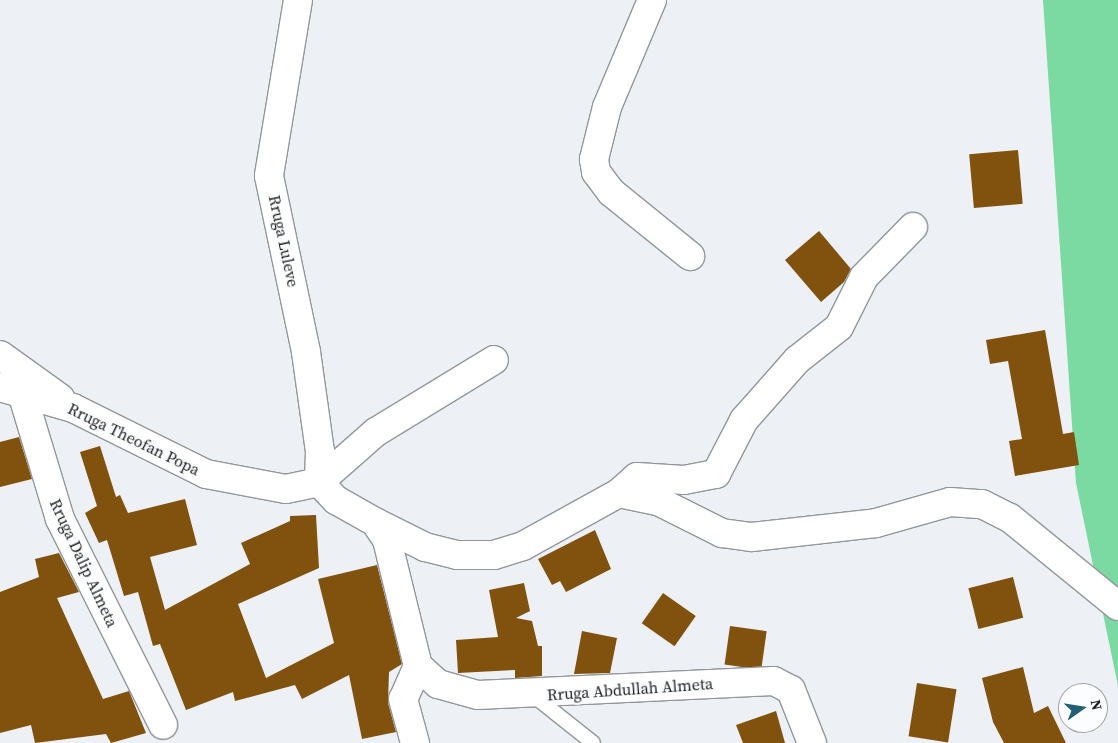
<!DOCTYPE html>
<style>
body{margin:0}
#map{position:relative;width:1118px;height:743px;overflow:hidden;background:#edf0f5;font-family:"Source Serif 4",serif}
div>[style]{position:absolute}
.green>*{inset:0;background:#7bd9a2}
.building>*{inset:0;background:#80520d;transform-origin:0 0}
.roads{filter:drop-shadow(1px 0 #93979b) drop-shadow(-1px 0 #93979b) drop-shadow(0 1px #93979b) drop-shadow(0 -1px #93979b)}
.lane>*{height:14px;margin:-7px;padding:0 7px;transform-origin:7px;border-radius:7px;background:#fff}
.street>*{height:28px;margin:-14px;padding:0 14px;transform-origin:14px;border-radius:14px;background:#fff}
span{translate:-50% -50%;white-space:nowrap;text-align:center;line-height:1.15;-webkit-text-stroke:5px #fcfdfe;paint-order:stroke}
.street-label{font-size:16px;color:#1d1e20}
.north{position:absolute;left:1058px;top:683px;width:50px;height:50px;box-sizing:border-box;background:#fcfdfe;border:1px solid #a3a4a5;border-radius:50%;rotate:77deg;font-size:14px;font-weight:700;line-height:20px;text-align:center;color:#1d1e20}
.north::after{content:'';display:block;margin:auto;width:18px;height:22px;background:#216176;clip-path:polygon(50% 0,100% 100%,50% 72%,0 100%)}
</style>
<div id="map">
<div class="green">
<i style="clip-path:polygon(1043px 0,1118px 0,1118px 686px,1076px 483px)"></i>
</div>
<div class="building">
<i style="left:1018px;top:150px;width:54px;height:49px;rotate:85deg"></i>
<i style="clip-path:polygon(819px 231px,851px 269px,844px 282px,821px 302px,785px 260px)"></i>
<i style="clip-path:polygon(1045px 330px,1063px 434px,1074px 432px,1079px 465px,1015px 476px,1009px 441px,1022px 439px,1008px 361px,990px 364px,986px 340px)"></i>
<i style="clip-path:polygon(19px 437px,32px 479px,0 487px,0 442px)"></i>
<i style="clip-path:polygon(100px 446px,116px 497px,120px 495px,128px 513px,185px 499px,197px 545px,150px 557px,165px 610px,250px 564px,241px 543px,290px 521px,290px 516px,316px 515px,319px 568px,238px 604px,266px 678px,334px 643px,318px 579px,377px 565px,402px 664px,389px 672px,388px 703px,396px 732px,362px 739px,349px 675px,302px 699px,295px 685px,235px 701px,233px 692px,186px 710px,160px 644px,153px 646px,138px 592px,124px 596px,107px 540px,99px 543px,85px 513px,97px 506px,80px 452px)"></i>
<i style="clip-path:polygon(595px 530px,611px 569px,566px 592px,560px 581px,552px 585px,538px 559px)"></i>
<i style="clip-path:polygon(59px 553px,79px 592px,57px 598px,103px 699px,129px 691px,146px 733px,111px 743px,106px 734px,35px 743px,31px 725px,0 733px,0 592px,39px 577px,35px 559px)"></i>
<i style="left:1013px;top:577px;width:42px;height:46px;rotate:76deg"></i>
<i style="clip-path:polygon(524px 583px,530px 611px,516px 618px,532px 621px,538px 646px,542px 646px,542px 676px,515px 678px,515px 670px,458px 673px,456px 640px,498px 637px,489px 590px)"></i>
<i style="left:663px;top:593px;width:40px;height:37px;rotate:35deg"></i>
<i style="left:730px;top:626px;width:37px;height:39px;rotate:8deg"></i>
<i style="clip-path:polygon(582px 631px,617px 638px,610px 673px,574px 674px)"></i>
<i style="clip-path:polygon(1023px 667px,1034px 713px,1048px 706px,1066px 743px,1004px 743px,993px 722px,982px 678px)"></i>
<i style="left:917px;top:683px;width:40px;height:54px;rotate:9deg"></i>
<i style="clip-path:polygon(776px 711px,785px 743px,743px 743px,736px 725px)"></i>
</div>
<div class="roads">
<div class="lane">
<i style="left:534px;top:696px;width:75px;rotate:38.5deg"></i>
</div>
<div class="street">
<i style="left:298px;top:0;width:178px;rotate:99.4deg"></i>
<i style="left:269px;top:176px;width:180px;rotate:78.1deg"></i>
<i style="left:306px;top:352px;width:100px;rotate:82deg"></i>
<i style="left:320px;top:451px;width:31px;rotate:92deg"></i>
<i style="left:652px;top:0;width:116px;rotate:112.8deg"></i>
<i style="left:607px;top:107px;width:54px;rotate:104deg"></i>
<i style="left:594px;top:159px;width:13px;rotate:81deg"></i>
<i style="left:596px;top:172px;width:25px;rotate:53deg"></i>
<i style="left:611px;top:192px;width:102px;rotate:39deg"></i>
<i style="left:0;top:355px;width:74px;rotate:35.6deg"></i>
<i style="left:0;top:387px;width:76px;rotate:16deg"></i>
<i style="left:73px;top:408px;width:148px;rotate:26.4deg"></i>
<i style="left:206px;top:474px;width:81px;rotate:10.6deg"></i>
<i style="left:286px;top:489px;width:34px;rotate:-12deg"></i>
<i style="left:319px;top:482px;width:25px;rotate:47deg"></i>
<i style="left:336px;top:500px;width:45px;rotate:29.4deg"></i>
<i style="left:375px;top:522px;width:56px;rotate:26.6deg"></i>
<i style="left:425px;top:547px;width:33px;rotate:14deg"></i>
<i style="left:457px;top:555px;width:37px"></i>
<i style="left:494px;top:555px;width:30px;rotate:-17deg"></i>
<i style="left:523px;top:546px;width:110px;rotate:-28.9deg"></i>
<i style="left:619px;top:493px;width:40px;rotate:12deg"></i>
<i style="left:658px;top:501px;width:72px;rotate:26.6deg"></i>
<i style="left:722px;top:533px;width:30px;rotate:8deg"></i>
<i style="left:752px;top:537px;width:125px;rotate:-6.4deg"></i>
<i style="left:876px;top:523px;width:77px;rotate:-15.8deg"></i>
<i style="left:950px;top:502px;width:32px;rotate:4deg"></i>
<i style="left:982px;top:504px;width:31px;rotate:27deg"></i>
<i style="left:1010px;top:518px;width:139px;rotate:39.2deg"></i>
<i style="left:22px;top:393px;width:132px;rotate:73.2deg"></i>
<i style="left:60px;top:519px;width:230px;rotate:63.4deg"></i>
<i style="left:319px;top:482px;width:76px;rotate:-41.3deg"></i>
<i style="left:376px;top:432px;width:138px;rotate:-31.4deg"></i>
<i style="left:619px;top:493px;width:24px;rotate:-42deg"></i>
<i style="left:637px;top:477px;width:47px;rotate:3.7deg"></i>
<i style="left:684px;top:480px;width:33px;rotate:-11deg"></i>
<i style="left:716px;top:474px;width:61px;rotate:-62.6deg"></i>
<i style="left:744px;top:420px;width:80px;rotate:-48.5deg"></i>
<i style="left:797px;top:360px;width:53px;rotate:-38.2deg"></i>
<i style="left:839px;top:327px;width:56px;rotate:-63.4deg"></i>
<i style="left:864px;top:277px;width:70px;rotate:-45.6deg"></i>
<i style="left:375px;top:522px;width:22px;rotate:56deg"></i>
<i style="left:387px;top:540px;width:130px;rotate:76.2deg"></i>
<i style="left:418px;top:666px;width:36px;rotate:114deg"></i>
<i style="left:403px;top:699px;width:46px;rotate:74.7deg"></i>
<i style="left:418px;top:666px;width:27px;rotate:42deg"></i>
<i style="left:438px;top:684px;width:41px;rotate:15.4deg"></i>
<i style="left:478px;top:695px;width:296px;rotate:-2.7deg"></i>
<i style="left:774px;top:681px;width:19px;rotate:28deg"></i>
<i style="left:791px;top:690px;width:57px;rotate:68.4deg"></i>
</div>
</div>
<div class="street-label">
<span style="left:284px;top:241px;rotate:78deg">Rruga Luleve</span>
<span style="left:134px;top:439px;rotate:26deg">Rruga Theofan Popa</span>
<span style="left:84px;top:563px;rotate:65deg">Rruga Dalip Almeta</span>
<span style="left:630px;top:689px;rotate:-4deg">Rruga Abdullah Almeta</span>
</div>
<div class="north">N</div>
</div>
